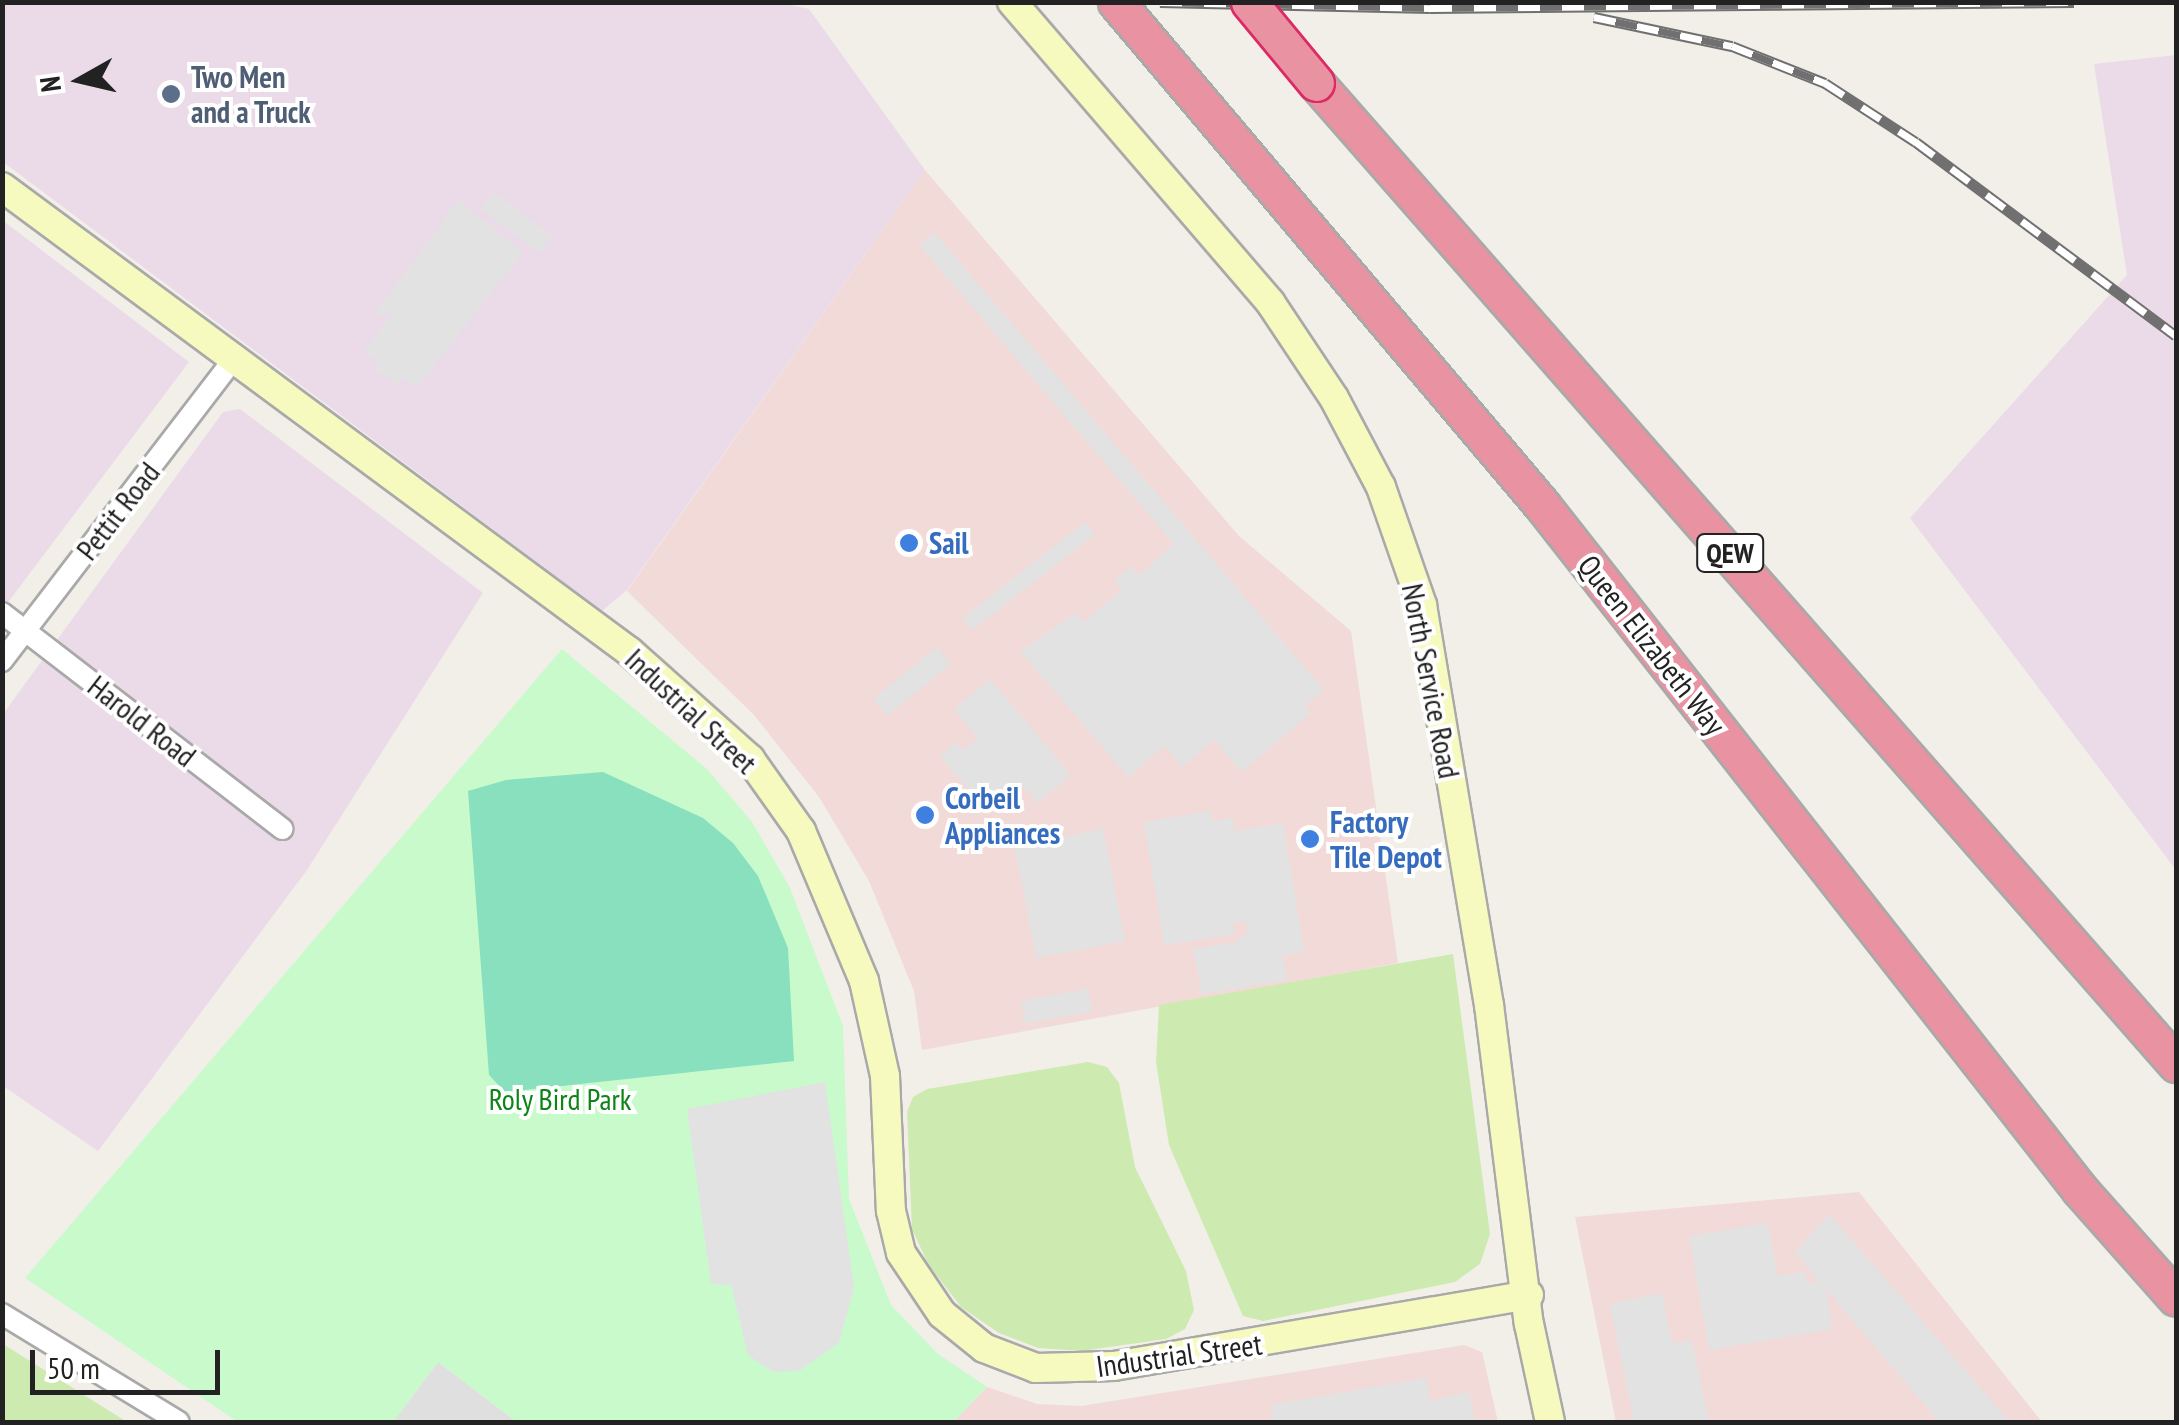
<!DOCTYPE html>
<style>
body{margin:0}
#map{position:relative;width:2179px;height:1425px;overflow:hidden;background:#f2efe9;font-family:"PT Sans Narrow",sans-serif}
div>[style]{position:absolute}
.residential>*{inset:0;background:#e0dfdf}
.commercial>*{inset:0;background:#f2dad9}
.industrial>*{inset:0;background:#ebdbe8}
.grass>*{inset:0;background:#cdebb0}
.park>*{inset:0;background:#c8facc}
.pitch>*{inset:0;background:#88e0be}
.parking>*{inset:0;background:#e2e2e2;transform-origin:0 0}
.roads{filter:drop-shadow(2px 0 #a9a9a9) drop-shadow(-2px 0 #a9a9a9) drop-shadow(0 2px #a9a9a9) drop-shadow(0 -2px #a9a9a9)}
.street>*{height:20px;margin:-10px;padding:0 10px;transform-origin:10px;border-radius:10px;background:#fff}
.secondary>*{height:28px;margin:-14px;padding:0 14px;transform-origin:14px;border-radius:14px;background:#f7fabf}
.highway>*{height:35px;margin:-17.5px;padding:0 17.5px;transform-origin:17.5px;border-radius:17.5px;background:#e892a2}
.rail>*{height:11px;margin-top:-5.5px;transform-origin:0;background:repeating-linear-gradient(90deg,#fff 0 22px,#707070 0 44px);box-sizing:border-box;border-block:2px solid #707070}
.bridges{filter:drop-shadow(2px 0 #dc2a67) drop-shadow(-2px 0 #dc2a67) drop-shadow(0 2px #dc2a67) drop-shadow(0 -2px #dc2a67)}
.highway-bridge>*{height:35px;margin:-17.5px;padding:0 17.5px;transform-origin:17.5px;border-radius:17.5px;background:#e892a2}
.dots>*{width:28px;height:28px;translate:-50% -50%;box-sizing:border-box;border:5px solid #fff;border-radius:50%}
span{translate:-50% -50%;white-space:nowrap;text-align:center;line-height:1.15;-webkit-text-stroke:8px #fff;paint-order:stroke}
.shield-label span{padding:2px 8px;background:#fff;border:2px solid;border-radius:8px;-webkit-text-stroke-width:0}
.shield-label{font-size:28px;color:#222;font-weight:700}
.service-label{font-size:30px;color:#4e5e75;font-weight:700}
.left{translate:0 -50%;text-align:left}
.street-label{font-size:30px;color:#222}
.shop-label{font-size:30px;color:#366cbe;font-weight:700}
.park-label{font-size:30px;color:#0c8416}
.frame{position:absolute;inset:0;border:5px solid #222;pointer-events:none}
.north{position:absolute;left:30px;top:30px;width:100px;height:100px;-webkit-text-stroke:8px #fff;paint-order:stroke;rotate:262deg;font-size:28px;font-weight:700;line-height:40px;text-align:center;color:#222}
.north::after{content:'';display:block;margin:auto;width:35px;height:45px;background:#222;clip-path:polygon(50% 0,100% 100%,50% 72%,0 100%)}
.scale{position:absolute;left:30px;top:1350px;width:190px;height:45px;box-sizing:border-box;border:5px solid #222;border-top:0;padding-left:12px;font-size:30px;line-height:35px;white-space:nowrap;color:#222;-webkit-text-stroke:8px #fff;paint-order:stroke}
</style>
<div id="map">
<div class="residential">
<i style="clip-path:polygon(438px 1362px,517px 1422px,393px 1422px)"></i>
</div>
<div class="commercial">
<i style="clip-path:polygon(925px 170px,1239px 536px,1351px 631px,1398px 963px,922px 1050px,914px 991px,869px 881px,819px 797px,754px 715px,627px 591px)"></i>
<i style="clip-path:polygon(1859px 1192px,2042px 1422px,1616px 1422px,1575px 1217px)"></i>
<i style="clip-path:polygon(1464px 1345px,1482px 1352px,1498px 1422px,953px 1422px,987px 1387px,1037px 1404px,1081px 1406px)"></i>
</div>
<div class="industrial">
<i style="clip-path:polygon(778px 2px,809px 9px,925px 170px,627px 590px,602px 611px,3px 162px,3px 3px)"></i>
<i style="clip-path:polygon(2176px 55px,2176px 870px,1910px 518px,2127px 275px,2094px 64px)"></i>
<i style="clip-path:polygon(2px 220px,189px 362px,3px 609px,2px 609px)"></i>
<i style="clip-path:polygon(240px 409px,483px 593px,307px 870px,98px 1151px,3px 1086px,3px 714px,223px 412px)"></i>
</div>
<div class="grass">
<i style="clip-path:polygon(1453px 954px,1490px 1234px,1480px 1264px,1455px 1282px,1263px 1321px,1243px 1316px,1169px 1145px,1156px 1062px,1159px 1005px)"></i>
<i style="clip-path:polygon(1088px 1062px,1107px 1067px,1119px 1083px,1135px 1167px,1186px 1271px,1194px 1310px,1185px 1329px,1166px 1339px,1081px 1351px,1038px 1348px,999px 1333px,961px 1307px,928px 1264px,912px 1229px,907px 1112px,913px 1097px,927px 1089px)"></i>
<i style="clip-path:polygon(3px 1344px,127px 1422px,3px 1422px)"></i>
</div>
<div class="park">
<i style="clip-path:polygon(562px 649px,707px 769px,752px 822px,790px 888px,843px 1026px,849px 1199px,891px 1305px,938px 1354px,987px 1387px,953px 1422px,517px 1422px,438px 1362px,393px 1422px,238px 1422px,25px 1278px)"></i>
</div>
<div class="pitch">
<i style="clip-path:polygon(603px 772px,703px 818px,733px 843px,758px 876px,788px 948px,794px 1061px,505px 1092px,489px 1075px,468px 791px,506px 780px)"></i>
</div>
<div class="parking">
<i style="left:493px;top:192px;width:74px;height:21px;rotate:37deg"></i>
<i style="clip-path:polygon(458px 200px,523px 252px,417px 388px,403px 377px,398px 385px,375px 370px,379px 363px,364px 350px,393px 315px,374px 315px)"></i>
<i style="clip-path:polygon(934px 232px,1324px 690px,1305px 706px,1311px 713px,1242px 772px,1214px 740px,1183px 767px,1164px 746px,1128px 777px,1020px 651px,1075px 613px,1084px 622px,1121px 590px,1114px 580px,1131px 566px,1139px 575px,1174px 544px,919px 245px)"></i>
<i style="left:1085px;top:522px;width:16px;height:155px;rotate:52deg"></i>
<i style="left:937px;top:647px;width:22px;height:82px;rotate:51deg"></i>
<i style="clip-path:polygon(990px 679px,1071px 775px,1038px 803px,1021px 784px,982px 805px,940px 756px,956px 742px,963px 750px,978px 738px,954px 709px)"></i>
<i style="clip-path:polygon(1210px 811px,1212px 821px,1232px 818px,1235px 831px,1283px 823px,1304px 952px,1283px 956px,1287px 980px,1202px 994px,1193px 949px,1234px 943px,1247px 933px,1246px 921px,1233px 924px,1235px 934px,1164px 945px,1144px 822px)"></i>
<i style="left:1103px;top:829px;width:114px;height:90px;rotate:79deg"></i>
<i style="left:1088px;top:989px;width:23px;height:68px;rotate:80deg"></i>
<i style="clip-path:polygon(825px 1082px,854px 1287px,839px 1343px,799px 1371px,773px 1372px,748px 1355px,731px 1285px,711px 1284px,687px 1109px)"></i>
<i style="clip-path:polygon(1829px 1214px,2010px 1422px,1939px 1422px,1826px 1289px,1832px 1329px,1709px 1350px,1689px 1236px,1768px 1223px,1777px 1276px,1805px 1272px,1807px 1284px,1819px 1281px,1795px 1252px)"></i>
<i style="clip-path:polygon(1662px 1293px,1672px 1343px,1692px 1340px,1709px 1422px,1634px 1422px,1610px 1304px)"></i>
<i style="clip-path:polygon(1426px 1378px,1430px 1401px,1469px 1392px,1475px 1422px,1273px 1422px,1270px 1405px)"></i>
</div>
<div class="roads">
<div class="street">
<i style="left:2px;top:613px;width:354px;rotate:37.6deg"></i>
<i style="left:2px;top:661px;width:379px;rotate:-52.5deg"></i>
<i style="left:2px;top:1314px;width:207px;rotate:31.4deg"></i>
</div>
<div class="secondary">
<i style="left:1012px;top:2px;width:396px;rotate:49.3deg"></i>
<i style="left:1270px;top:302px;width:115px;rotate:56.3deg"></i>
<i style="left:1334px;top:398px;width:101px;rotate:62.2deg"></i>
<i style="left:1381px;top:487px;width:125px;rotate:70.8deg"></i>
<i style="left:1422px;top:605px;width:406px;rotate:80.5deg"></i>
<i style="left:1489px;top:1005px;width:321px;rotate:82.9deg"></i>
<i style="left:1529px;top:1324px;width:100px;rotate:77.9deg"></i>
<i style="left:2px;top:187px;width:781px;rotate:36.52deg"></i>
<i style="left:630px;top:652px;width:161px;rotate:41.7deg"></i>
<i style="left:750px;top:759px;width:88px;rotate:54.7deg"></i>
<i style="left:801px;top:831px;width:163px;rotate:67.2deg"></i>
<i style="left:864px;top:981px;width:97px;rotate:77.5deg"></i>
<i style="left:885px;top:1076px;width:135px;rotate:87.5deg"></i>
<i style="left:891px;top:1211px;width:43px;rotate:76.6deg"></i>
<i style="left:901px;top:1253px;width:73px;rotate:56.1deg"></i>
<i style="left:942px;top:1314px;width:54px;rotate:39deg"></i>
<i style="left:984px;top:1348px;width:56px;rotate:21deg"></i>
<i style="left:1036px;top:1368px;width:78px;rotate:-1.5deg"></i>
<i style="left:1114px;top:1366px;width:421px;rotate:-9.7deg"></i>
</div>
<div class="highway">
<i style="left:1116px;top:2px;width:659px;rotate:49.74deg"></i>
<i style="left:1542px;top:505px;width:871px;rotate:51.85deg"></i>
<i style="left:2080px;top:1190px;width:144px;rotate:48.4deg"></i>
<i style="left:1316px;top:83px;width:1305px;rotate:48.76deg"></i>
</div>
</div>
<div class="rail">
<i style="left:1160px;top:2px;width:270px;rotate:1.3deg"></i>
<i style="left:1430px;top:8px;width:644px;rotate:-0.53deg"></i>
<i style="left:1594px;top:17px;width:141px;rotate:11.9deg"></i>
<i style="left:1732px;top:46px;width:100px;rotate:21.7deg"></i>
<i style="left:1825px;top:83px;width:108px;rotate:33deg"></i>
<i style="left:1916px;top:142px;width:324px;rotate:36.7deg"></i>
</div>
<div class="bridges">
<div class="highway-bridge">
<i style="left:1249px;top:2px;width:105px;rotate:50.4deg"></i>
</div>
</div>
<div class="dots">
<i style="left:171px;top:94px;background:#5c6f8a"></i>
<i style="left:909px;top:543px;background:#3f7fe0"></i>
<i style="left:925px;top:815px;background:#3f7fe0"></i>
<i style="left:1310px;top:839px;background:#3f7fe0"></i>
</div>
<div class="shield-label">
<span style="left:1730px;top:553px">QEW</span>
</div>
<div class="service-label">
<span class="left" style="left:191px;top:94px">Two Men<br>and a Truck</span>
</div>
<div class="street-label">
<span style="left:118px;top:511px;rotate:-52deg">Pettit Road</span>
<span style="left:1652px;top:645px;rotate:52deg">Queen Elizabeth Way</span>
<span style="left:1431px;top:681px;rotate:79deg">North Service Road</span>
<span style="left:691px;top:711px;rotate:43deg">Industrial Street</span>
<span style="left:142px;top:721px;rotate:38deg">Harold Road</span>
<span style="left:1179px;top:1355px;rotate:-8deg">Industrial Street</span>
</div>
<div class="shop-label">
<span class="left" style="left:929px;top:543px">Sail</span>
<span class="left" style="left:945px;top:815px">Corbeil<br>Appliances</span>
<span class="left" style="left:1330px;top:839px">Factory<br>Tile Depot</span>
</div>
<div class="park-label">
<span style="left:560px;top:1099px">Roly Bird Park</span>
</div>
<div class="frame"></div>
<div class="north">N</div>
<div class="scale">50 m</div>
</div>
